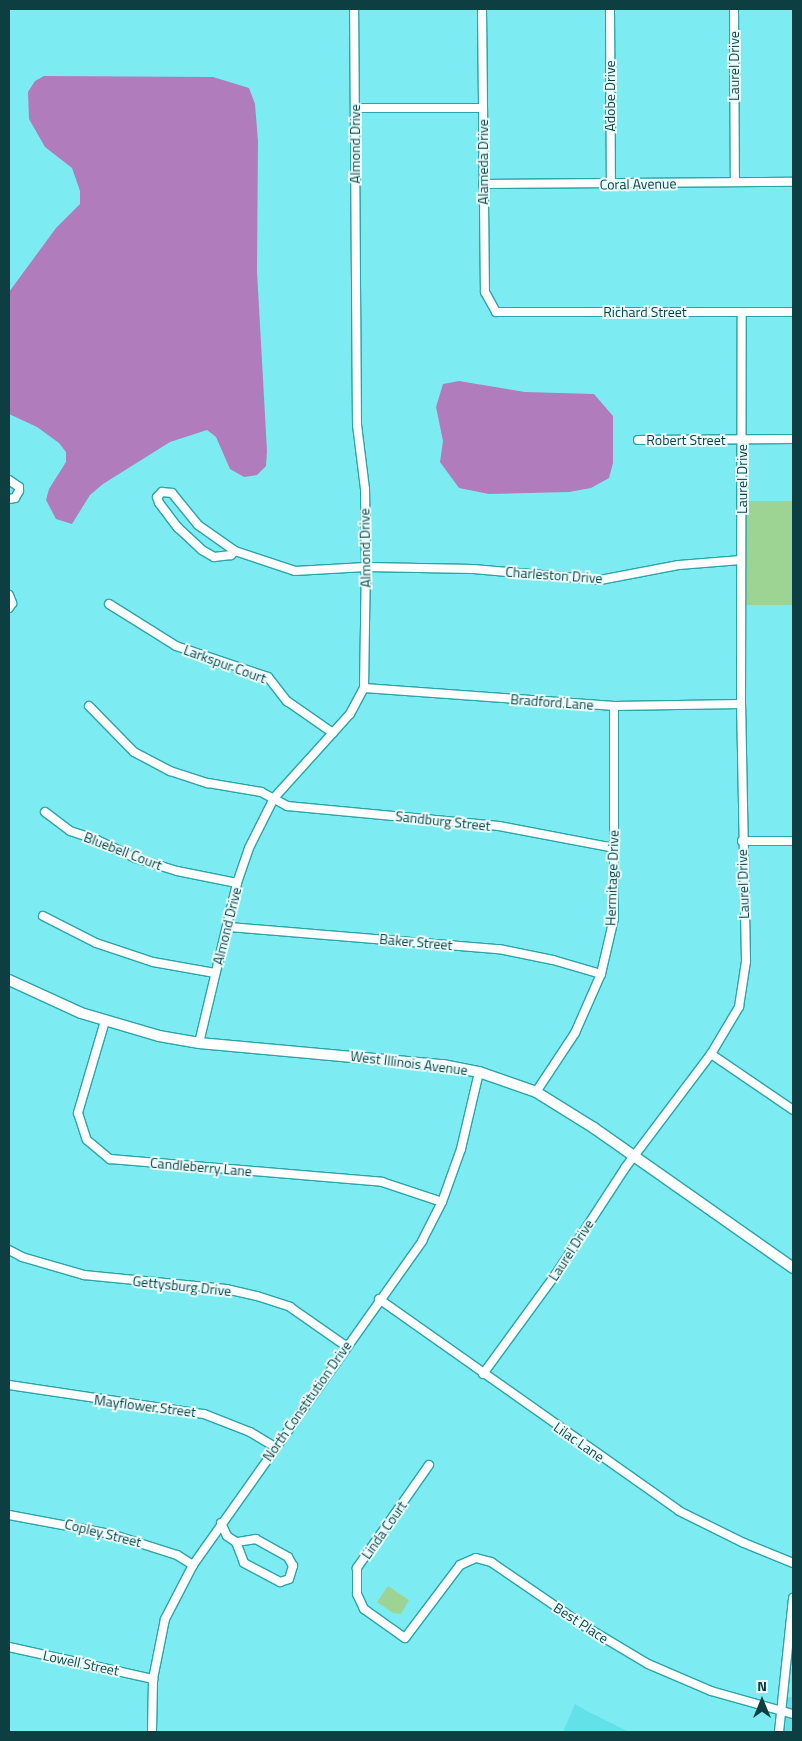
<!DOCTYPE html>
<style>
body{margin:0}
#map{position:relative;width:802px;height:1741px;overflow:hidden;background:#7decf2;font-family:"Titillium Web",sans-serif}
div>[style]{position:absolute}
.built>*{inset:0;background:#63e1e8}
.green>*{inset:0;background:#9ed493;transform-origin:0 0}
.water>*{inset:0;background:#b07cbc}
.roads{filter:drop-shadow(1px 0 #2aa4aa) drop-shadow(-1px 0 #2aa4aa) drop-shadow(0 1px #2aa4aa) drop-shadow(0 -1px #2aa4aa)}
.street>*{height:8px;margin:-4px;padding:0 4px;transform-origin:4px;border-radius:4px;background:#fff}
.secondary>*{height:10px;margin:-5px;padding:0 5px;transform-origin:5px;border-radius:5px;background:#fff}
span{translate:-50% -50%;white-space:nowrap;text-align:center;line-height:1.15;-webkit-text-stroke:4px #e9fdfe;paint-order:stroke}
.street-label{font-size:14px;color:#0d3f42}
.frame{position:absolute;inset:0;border:10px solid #0d3f42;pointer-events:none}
.north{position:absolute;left:737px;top:1676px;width:50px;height:50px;-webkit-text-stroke:4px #e9fdfe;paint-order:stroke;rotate:0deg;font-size:14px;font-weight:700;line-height:20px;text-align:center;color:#0d3f42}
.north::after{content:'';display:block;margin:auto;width:18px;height:22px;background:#0d3f42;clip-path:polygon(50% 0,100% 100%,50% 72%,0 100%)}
</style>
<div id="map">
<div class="built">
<i style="clip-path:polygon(787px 1697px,793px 1697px,793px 1732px,785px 1732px)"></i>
<i style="clip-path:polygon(575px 1704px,587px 1711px,629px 1732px,563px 1732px)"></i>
</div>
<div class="green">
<i style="left:742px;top:501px;width:51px;height:104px"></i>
<i style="clip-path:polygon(388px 1586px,409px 1600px,401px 1614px,393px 1613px,377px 1602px)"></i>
</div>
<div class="water">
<i style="clip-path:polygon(44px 76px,213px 77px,249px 88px,255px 104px,258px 141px,257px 271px,267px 451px,266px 466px,257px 475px,244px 477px,230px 469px,216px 437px,207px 430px,170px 442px,103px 484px,90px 495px,72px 524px,56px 519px,46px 500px,49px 489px,66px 462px,66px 452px,59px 443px,37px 427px,9px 414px,9px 292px,56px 228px,80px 204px,80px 191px,72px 168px,45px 147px,29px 119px,28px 92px,35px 81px)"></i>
<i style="clip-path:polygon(459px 381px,525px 392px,594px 394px,613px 416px,613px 463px,609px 478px,591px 488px,569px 492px,489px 494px,459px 488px,440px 462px,443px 441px,436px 407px,443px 384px)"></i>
</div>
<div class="roads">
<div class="street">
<i style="left:482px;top:9px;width:283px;rotate:89.4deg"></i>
<i style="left:485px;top:292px;width:23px;rotate:61deg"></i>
<i style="left:496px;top:312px;width:297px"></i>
<i style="left:610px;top:9px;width:175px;rotate:89.7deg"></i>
<i style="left:734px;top:9px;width:173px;rotate:89.7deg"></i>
<i style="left:355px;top:108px;width:128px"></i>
<i style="left:483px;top:184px;width:310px;rotate:-0.4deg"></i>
<i style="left:638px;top:440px;width:155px;rotate:-0.4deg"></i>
<i style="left:9px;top:480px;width:12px;rotate:35deg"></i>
<i style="left:19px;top:487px;width:4px;rotate:90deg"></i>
<i style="left:19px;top:491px;width:8px;rotate:120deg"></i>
<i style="left:15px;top:498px;width:6px;rotate:171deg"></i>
<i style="left:235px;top:551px;width:6px;rotate:135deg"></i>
<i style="left:231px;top:555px;width:17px;rotate:173deg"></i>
<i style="left:214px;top:557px;width:14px;rotate:-150deg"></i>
<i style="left:202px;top:550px;width:33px;rotate:-137deg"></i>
<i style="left:178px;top:528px;width:31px;rotate:-127deg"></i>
<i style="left:159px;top:503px;width:6px;rotate:-108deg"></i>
<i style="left:157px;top:497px;width:7px;rotate:-45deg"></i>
<i style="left:162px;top:492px;width:10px;rotate:6deg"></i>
<i style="left:172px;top:493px;width:41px;rotate:50.9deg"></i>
<i style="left:198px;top:525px;width:45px;rotate:35.1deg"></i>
<i style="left:235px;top:551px;width:63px;rotate:18.4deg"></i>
<i style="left:295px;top:571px;width:71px;rotate:-3.2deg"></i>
<i style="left:366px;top:567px;width:107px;rotate:1.1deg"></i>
<i style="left:473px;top:569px;width:127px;rotate:5deg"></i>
<i style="left:600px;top:580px;width:80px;rotate:-10.8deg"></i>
<i style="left:679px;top:565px;width:62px;rotate:-4.6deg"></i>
<i style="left:9px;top:595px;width:9px;rotate:69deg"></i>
<i style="left:12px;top:603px;width:6px;rotate:121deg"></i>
<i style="left:109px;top:604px;width:79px;rotate:32.1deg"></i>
<i style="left:176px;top:646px;width:97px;rotate:18.6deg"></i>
<i style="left:268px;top:677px;width:31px;rotate:52deg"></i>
<i style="left:287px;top:701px;width:56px;rotate:34.8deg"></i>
<i style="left:364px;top:688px;width:251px;rotate:4.1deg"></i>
<i style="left:614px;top:706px;width:127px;rotate:-0.9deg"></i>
<i style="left:89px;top:706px;width:64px;rotate:45.6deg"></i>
<i style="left:134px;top:752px;width:41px;rotate:27.8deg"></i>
<i style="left:170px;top:771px;width:40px;rotate:18deg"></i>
<i style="left:208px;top:783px;width:54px;rotate:9.6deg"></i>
<i style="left:261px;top:792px;width:30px;rotate:28deg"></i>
<i style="left:287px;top:806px;width:213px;rotate:5.4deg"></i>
<i style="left:499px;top:826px;width:117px;rotate:10.8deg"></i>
<i style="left:45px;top:812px;width:31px;rotate:37deg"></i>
<i style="left:70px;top:831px;width:28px;rotate:18deg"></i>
<i style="left:97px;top:840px;width:42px;rotate:25.3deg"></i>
<i style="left:135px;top:858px;width:44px;rotate:17.2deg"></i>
<i style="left:177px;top:871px;width:61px;rotate:11.3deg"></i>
<i style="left:742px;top:841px;width:51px"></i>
<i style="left:43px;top:916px;width:59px;rotate:27deg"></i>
<i style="left:96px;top:943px;width:60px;rotate:18.4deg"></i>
<i style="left:153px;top:962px;width:63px;rotate:10.1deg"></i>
<i style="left:229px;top:927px;width:271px;rotate:4.7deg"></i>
<i style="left:499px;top:949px;width:55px;rotate:11.5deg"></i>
<i style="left:553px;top:960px;width:50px;rotate:16.3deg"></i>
<i style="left:105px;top:1021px;width:96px;rotate:106.4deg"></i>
<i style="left:78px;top:1113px;width:28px;rotate:72deg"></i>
<i style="left:87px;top:1140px;width:30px;rotate:40deg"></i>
<i style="left:110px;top:1159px;width:273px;rotate:4.8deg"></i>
<i style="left:382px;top:1182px;width:63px;rotate:18.4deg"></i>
<i style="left:199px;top:1043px;width:164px;rotate:-76.6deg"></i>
<i style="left:237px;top:883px;width:37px;rotate:-71deg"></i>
<i style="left:249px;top:848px;width:56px;rotate:-63.4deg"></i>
<i style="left:274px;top:798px;width:113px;rotate:-47.9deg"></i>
<i style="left:350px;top:714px;width:30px;rotate:-62deg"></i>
<i style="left:364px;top:688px;width:121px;rotate:-89.1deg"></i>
<i style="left:366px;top:567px;width:78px;rotate:-90.7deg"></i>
<i style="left:365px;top:489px;width:64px;rotate:-97.1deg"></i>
<i style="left:357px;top:425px;width:416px;rotate:-90.4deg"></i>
<i style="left:711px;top:1054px;width:99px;rotate:34.3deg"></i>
<i style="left:536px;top:1092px;width:71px;rotate:-56.5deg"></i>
<i style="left:575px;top:1033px;width:64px;rotate:-66.2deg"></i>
<i style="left:601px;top:974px;width:57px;rotate:-76.9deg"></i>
<i style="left:614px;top:918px;width:212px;rotate:-90deg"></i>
<i style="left:9px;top:1250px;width:15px;rotate:28deg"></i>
<i style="left:22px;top:1257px;width:65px;rotate:16.2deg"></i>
<i style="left:84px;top:1275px;width:143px;rotate:5.6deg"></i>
<i style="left:226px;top:1289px;width:32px;rotate:13deg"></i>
<i style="left:257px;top:1296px;width:35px;rotate:18deg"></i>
<i style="left:290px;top:1307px;width:68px;rotate:34.9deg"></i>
<i style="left:379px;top:1299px;width:367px;rotate:35.2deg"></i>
<i style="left:679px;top:1511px;width:72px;rotate:26.2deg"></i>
<i style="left:744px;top:1543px;width:53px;rotate:22.2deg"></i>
<i style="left:483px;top:1374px;width:124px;rotate:-53.9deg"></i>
<i style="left:556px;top:1274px;width:126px;rotate:-56.9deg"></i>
<i style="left:625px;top:1168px;width:143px;rotate:-53deg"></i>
<i style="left:711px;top:1054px;width:55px;rotate:-59.2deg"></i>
<i style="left:739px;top:1007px;width:47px;rotate:-81.3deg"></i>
<i style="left:746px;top:961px;width:257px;rotate:-91.1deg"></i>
<i style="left:741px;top:704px;width:392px;rotate:-89.9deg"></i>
<i style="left:9px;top:1385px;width:197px;rotate:8.5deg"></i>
<i style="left:204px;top:1414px;width:49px;rotate:21.4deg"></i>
<i style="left:250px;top:1432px;width:29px;rotate:31deg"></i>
<i style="left:429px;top:1465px;width:126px;rotate:125deg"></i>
<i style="left:357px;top:1568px;width:26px;rotate:90deg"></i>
<i style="left:357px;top:1594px;width:17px;rotate:65deg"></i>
<i style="left:364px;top:1609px;width:50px;rotate:35.3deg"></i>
<i style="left:405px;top:1638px;width:91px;rotate:-53deg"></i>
<i style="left:460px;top:1565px;width:17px;rotate:-24deg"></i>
<i style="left:476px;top:1558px;width:16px;rotate:15deg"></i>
<i style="left:491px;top:1562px;width:115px;rotate:34.4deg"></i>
<i style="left:586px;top:1627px;width:72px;rotate:30.8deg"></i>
<i style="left:648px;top:1664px;width:69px;rotate:23.2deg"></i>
<i style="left:711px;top:1691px;width:85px;rotate:15.7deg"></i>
<i style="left:9px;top:1515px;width:104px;rotate:10.6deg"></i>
<i style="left:111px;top:1534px;width:69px;rotate:17.7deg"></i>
<i style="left:177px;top:1555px;width:19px;rotate:32deg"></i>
<i style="left:221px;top:1523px;width:14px;rotate:65deg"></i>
<i style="left:227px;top:1536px;width:11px;rotate:34deg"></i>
<i style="left:236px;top:1542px;width:22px;rotate:69deg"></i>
<i style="left:244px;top:1563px;width:41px;rotate:27.8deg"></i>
<i style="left:280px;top:1582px;width:9px;rotate:-18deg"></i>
<i style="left:289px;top:1579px;width:14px;rotate:-73deg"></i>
<i style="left:293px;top:1566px;width:10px;rotate:-119deg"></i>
<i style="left:288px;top:1557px;width:37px;rotate:-151deg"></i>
<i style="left:256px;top:1539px;width:20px;rotate:171deg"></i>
<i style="left:9px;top:1647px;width:148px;rotate:12.5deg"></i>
<i style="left:152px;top:1732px;width:53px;rotate:-88.9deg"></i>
<i style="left:153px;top:1679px;width:61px;rotate:-78.7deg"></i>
<i style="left:165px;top:1619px;width:61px;rotate:-62.6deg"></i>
<i style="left:193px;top:1565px;width:397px;rotate:-54.7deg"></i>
<i style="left:422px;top:1241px;width:44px;rotate:-62.9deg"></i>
<i style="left:442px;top:1202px;width:56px;rotate:-70.3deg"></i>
<i style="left:461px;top:1149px;width:79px;rotate:-76.8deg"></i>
<i style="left:779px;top:1732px;width:135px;rotate:-84deg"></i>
</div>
<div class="secondary">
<i style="left:9px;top:980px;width:79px;rotate:24.6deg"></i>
<i style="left:81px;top:1013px;width:81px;rotate:16.4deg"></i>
<i style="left:159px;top:1036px;width:41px;rotate:9.9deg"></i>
<i style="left:199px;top:1043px;width:245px;rotate:5.2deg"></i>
<i style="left:443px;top:1065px;width:37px;rotate:11deg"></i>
<i style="left:479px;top:1072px;width:60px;rotate:19.3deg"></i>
<i style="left:536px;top:1092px;width:68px;rotate:31.8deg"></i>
<i style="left:594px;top:1128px;width:243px;rotate:35.1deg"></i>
</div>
</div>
<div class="street-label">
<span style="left:734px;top:66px;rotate:-90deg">Laurel Drive</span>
<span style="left:610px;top:96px;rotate:-90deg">Adobe Drive</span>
<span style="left:355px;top:144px;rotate:-90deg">Almond Drive</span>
<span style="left:483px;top:162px;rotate:-90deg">Alameda Drive</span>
<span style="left:638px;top:184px;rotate:-1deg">Coral Avenue</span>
<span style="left:645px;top:312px">Richard Street</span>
<span style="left:686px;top:440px">Robert Street</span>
<span style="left:742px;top:479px;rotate:-90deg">Laurel Drive</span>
<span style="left:365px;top:548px;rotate:-91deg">Almond Drive</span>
<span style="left:554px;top:575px;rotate:4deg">Charleston Drive</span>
<span style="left:225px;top:664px;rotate:20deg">Larkspur Court</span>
<span style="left:552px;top:702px;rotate:4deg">Bradford Lane</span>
<span style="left:443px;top:821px;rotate:6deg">Sandburg Street</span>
<span style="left:123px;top:851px;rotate:21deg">Bluebell Court</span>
<span style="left:612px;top:878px;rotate:-88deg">Hermitage Drive</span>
<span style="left:743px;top:884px;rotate:-92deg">Laurel Drive</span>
<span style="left:227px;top:926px;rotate:-76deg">Almond Drive</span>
<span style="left:416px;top:942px;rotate:5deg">Baker Street</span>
<span style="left:409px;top:1063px;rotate:7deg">West Illinois Avenue</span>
<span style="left:201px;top:1167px;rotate:5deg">Candleberry Lane</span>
<span style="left:571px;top:1250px;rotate:-57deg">Laurel Drive</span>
<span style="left:182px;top:1286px;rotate:6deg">Gettysburg Drive</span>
<span style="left:307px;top:1401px;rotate:-55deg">North Constitution Drive</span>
<span style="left:145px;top:1406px;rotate:7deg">Mayflower Street</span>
<span style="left:579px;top:1442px;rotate:35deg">Lilac Lane</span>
<span style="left:384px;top:1530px;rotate:-55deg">Linda Court</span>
<span style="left:103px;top:1533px;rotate:14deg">Copley Street</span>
<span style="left:581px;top:1623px;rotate:33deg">Best Place</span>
<span style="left:81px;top:1663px;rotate:12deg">Lowell Street</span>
</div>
<div class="frame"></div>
<div class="north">N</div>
</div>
